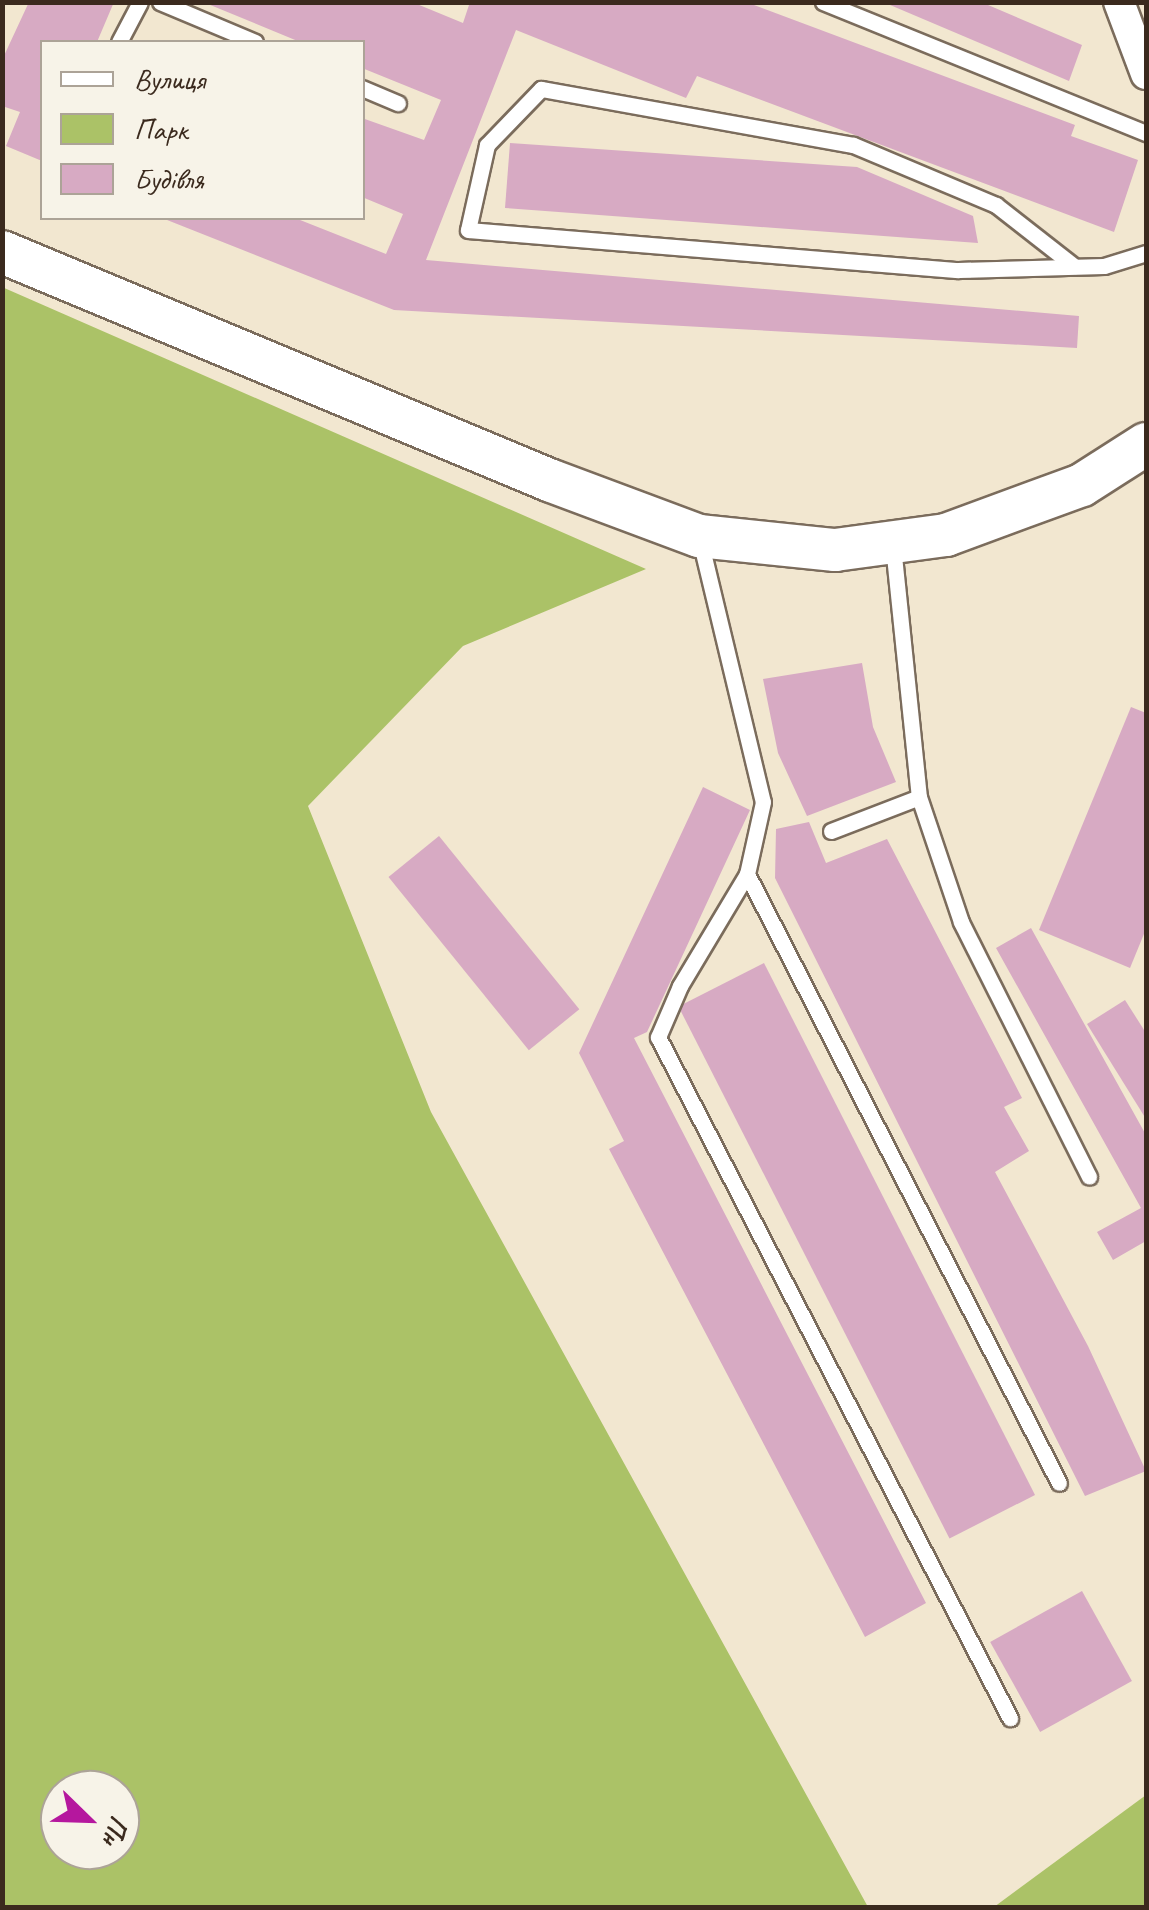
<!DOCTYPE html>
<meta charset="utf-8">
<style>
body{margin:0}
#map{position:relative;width:1149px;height:1910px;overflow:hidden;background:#f2e7d0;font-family:Caveat,sans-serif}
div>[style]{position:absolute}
.green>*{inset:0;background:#abc267}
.building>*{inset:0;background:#d7aac3;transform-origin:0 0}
.roads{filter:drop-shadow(2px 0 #7b6c5c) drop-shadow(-2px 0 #7b6c5c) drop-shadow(0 2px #7b6c5c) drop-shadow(0 -2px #7b6c5c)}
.lane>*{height:15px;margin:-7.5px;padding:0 7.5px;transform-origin:7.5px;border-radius:7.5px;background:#fff}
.street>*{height:30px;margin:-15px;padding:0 15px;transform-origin:15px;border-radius:15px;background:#fff}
.secondary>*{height:42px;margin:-21px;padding:0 21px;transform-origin:21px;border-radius:21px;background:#fff}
span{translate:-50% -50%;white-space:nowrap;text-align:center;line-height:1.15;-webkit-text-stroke:10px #f7f3e8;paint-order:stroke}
.frame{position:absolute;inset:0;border:5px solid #3b2a1e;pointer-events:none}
.legend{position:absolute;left:40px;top:40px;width:325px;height:180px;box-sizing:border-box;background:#f7f3e8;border:2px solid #aca397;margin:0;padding:12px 18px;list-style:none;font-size:30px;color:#3b2a1e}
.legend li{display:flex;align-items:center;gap:20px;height:50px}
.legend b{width:50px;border:2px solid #aca397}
.north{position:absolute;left:40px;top:1770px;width:100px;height:100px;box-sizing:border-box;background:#f7f3e8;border:2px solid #aca397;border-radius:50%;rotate:113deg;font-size:28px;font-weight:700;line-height:40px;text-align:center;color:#3b2a1e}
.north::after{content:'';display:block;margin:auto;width:35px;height:45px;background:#b5179e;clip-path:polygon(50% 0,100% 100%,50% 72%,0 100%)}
</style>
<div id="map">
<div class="green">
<i style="clip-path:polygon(evenodd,2px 287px,646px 569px,463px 646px,308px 806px,431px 1112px,868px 1907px,3px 1907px,2px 287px,60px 1790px,120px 1790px,120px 1850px,60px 1850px,60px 1790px)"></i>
<i style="clip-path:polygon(1146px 1795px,1146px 1907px,994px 1907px)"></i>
</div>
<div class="building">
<i style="clip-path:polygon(29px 2px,114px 2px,97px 42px,42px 42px,42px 161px,6px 146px,20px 112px,2px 106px,2px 60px)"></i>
<i style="clip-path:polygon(203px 2px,412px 2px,463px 23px,470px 2px,746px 2px,1075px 125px,1071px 136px,1138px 160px,1114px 232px,697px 76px,686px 98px,516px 30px,426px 260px,1079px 316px,1077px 348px,394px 310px,162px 218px,295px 218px,386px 254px,403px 214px,362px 197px,362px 118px,424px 140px,441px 100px,362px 68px,362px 42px,300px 42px)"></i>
<i style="clip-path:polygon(883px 2px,981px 2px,1082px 45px,1069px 81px)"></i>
<i style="clip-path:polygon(510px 143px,857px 167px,973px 216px,978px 243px,505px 208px)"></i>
<i style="clip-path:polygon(862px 663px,873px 727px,896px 782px,807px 816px,778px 753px,763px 679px)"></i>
<i style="clip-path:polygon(1131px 707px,1146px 713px,1146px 929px,1130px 968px,1039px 930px)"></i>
<i style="clip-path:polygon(703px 787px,750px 810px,647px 1032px,634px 1038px,926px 1603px,865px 1637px,609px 1149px,624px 1141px,579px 1053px)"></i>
<i style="clip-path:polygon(809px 822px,826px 863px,887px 839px,1022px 1098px,1004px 1107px,1029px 1151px,995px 1172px,1088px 1346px,1146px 1471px,1085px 1496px,775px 878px,776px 829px)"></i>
<i style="left:439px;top:836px;width:223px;height:65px;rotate:51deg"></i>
<i style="clip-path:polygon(1031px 928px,1146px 1135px,1146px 1241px,1113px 1260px,1097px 1232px,1141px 1208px,996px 948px)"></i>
<i style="left:764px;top:963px;width:597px;height:96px;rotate:63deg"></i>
<i style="clip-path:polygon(1125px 1000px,1146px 1033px,1146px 1119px,1087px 1024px)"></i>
<i style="left:1082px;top:1591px;width:103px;height:105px;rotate:61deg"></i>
</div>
<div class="roads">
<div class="lane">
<i style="left:160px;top:2px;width:103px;rotate:22.8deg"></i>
<i style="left:823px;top:2px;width:349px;rotate:22.1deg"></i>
<i style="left:119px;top:42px;width:45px;rotate:-62.3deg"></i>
<i style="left:362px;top:88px;width:39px;rotate:23deg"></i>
<i style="left:1074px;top:266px;width:99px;rotate:-142deg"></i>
<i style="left:996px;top:205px;width:155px;rotate:-157.2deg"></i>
<i style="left:853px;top:145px;width:317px;rotate:-169.8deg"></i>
<i style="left:541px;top:89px;width:78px;rotate:134deg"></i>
<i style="left:487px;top:145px;width:87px;rotate:102.6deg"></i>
<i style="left:468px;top:230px;width:492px;rotate:4.7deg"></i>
<i style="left:958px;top:270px;width:146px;rotate:-1.6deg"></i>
<i style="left:1104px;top:266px;width:44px;rotate:-17.2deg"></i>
<i style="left:700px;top:540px;width:269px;rotate:76.5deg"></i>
<i style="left:763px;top:802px;width:74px;rotate:102.5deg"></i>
<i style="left:747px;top:874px;width:684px;rotate:62.87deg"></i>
<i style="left:893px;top:546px;width:252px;rotate:84.1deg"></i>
<i style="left:919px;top:797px;width:132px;rotate:71.4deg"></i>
<i style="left:961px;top:922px;width:285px;rotate:63.3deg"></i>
<i style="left:831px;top:831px;width:94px;rotate:-21.1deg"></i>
<i style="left:747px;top:874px;width:131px;rotate:120.9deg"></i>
<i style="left:680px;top:986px;width:56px;rotate:113.3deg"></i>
<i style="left:658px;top:1037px;width:767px;rotate:62.67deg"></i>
</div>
<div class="street">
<i style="left:1119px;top:2px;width:77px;rotate:69.4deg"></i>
</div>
<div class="secondary">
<i style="left:2px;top:252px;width:593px;rotate:22.63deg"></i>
<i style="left:549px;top:480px;width:160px;rotate:20.5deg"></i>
<i style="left:699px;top:536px;width:137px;rotate:5.9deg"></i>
<i style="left:835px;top:550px;width:112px;rotate:-7.7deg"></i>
<i style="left:946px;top:535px;width:145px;rotate:-20.2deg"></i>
<i style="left:1082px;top:485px;width:76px;rotate:-32.6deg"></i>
</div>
</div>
<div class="frame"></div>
<ul class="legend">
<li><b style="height:12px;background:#fff"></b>Вулиця</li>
<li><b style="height:28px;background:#abc267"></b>Парк</li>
<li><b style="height:28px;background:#d7aac3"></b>Будівля</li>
</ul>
<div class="north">Пн</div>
</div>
